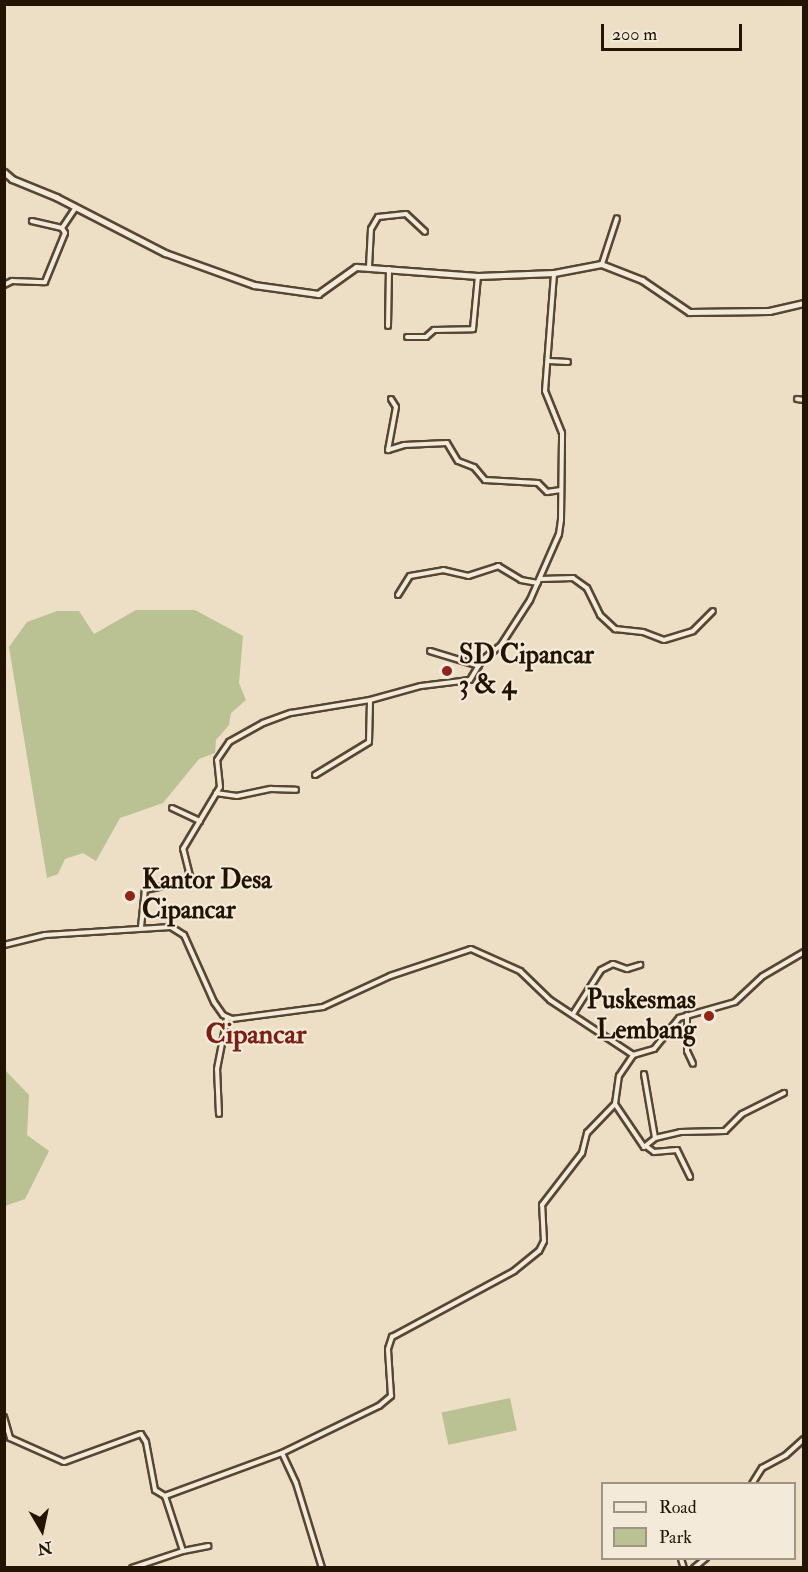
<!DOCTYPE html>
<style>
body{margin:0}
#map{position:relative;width:808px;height:1572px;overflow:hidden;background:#eddec6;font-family:"IM FELL Double Pica",serif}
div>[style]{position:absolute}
.green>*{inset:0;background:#bac193;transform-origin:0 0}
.roads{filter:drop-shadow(2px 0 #564632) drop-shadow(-2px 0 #564632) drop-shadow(0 2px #564632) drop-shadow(0 -2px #564632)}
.street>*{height:4px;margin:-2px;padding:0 2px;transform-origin:2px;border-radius:2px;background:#f3eada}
.secondary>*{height:5px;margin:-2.5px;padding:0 2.5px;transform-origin:2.5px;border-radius:2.5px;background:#f3eada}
.dots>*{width:16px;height:16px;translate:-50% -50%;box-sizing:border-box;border:3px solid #f3eada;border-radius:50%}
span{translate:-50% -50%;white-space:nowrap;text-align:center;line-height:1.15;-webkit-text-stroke:4.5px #f3eada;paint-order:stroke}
.poi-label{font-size:26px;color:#231401;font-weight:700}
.left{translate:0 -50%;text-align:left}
.right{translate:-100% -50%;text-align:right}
.quarter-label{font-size:28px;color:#7a1f14;font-weight:700}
.frame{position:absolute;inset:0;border:6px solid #231401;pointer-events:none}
.legend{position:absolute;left:601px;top:1482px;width:195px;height:78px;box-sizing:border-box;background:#f3eada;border:2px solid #a09483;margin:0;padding:8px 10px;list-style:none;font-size:18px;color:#231401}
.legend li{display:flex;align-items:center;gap:12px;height:30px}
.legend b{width:30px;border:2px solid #a09483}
.north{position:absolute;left:12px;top:1500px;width:60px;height:60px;-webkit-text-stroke:4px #f3eada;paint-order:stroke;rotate:171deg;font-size:16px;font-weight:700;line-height:24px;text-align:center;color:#231401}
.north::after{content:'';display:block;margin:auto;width:21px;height:27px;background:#231401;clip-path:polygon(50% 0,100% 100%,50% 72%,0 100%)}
.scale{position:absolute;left:601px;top:24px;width:141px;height:27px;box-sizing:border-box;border:3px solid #231401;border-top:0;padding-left:8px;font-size:18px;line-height:21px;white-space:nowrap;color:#231401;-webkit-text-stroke:4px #f3eada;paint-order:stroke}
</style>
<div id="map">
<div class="green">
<i style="clip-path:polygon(136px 610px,195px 610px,243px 636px,239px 683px,246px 700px,231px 713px,229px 725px,216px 740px,215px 753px,199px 759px,163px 803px,120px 818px,96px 861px,83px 853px,65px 859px,58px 874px,47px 878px,9px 647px,27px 622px,57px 611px,79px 611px,94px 634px)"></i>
<i style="clip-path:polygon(4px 1069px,29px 1095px,27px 1135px,49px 1151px,25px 1199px,5px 1206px)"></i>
<i style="left:510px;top:1398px;width:33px;height:70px;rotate:78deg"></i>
</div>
<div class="roads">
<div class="street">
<i style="left:62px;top:228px;width:23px;rotate:-56deg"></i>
<i style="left:602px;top:264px;width:48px;rotate:-71.9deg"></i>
<i style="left:369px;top:267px;width:38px;rotate:-87deg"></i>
<i style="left:371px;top:229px;width:14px;rotate:-60deg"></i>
<i style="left:378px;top:217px;width:28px;rotate:-6deg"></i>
<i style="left:406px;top:214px;width:26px;rotate:43deg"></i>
<i style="left:4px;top:285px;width:9px;rotate:-27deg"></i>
<i style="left:12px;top:281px;width:33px;rotate:2deg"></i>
<i style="left:45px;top:282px;width:53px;rotate:-67.8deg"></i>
<i style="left:65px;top:233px;width:6px;rotate:-121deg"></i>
<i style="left:62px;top:228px;width:31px;rotate:-167deg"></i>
<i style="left:388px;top:326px;width:57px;rotate:-89deg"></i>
<i style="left:407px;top:337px;width:19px"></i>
<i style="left:426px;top:337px;width:11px;rotate:-41deg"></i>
<i style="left:434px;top:330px;width:39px;rotate:-1deg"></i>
<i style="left:473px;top:329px;width:53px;rotate:-84.6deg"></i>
<i style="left:549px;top:361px;width:19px;rotate:3deg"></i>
<i style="left:391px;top:399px;width:9px;rotate:58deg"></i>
<i style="left:396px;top:407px;width:44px;rotate:100.5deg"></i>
<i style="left:388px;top:450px;width:17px;rotate:-17deg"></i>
<i style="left:404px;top:445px;width:43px;rotate:-2.7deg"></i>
<i style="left:447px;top:443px;width:21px;rotate:59deg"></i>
<i style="left:458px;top:461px;width:17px;rotate:21deg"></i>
<i style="left:474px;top:467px;width:17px;rotate:50deg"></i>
<i style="left:485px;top:480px;width:53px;rotate:3.2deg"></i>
<i style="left:538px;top:483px;width:13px;rotate:45deg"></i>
<i style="left:547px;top:492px;width:14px;rotate:-8deg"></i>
<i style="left:797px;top:399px;width:7px;rotate:8deg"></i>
<i style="left:541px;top:579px;width:32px;rotate:-2deg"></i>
<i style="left:573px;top:578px;width:17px;rotate:36deg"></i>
<i style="left:587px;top:588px;width:30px;rotate:64deg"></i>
<i style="left:600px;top:615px;width:21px;rotate:43deg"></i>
<i style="left:615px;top:629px;width:28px;rotate:6deg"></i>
<i style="left:643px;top:632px;width:22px;rotate:21deg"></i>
<i style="left:664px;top:640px;width:30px;rotate:-17deg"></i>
<i style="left:693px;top:631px;width:28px;rotate:-45deg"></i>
<i style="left:398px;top:595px;width:22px;rotate:-58deg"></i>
<i style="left:410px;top:576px;width:34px;rotate:-10deg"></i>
<i style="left:443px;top:570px;width:26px;rotate:13deg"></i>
<i style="left:468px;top:576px;width:32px;rotate:-18deg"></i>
<i style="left:498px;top:566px;width:27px;rotate:31deg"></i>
<i style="left:521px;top:580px;width:17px;rotate:10deg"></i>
<i style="left:430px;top:651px;width:51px;rotate:17deg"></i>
<i style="left:315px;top:775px;width:63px;rotate:-31.4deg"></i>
<i style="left:369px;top:742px;width:42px;rotate:-88.6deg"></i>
<i style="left:216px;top:793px;width:21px;rotate:8deg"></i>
<i style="left:237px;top:796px;width:35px;rotate:-12deg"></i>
<i style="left:271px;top:789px;width:25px;rotate:2deg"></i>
<i style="left:172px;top:808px;width:31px;rotate:25deg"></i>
<i style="left:141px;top:927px;width:37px;rotate:-84deg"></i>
<i style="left:145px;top:890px;width:47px;rotate:-12.3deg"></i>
<i style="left:191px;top:880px;width:32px;rotate:-104deg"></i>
<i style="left:183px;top:849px;width:72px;rotate:-59.2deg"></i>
<i style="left:220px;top:787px;width:27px;rotate:-96deg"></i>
<i style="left:217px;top:760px;width:22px;rotate:-56deg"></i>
<i style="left:229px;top:742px;width:39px;rotate:-29deg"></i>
<i style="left:263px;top:723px;width:30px;rotate:-20deg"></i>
<i style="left:291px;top:713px;width:80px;rotate:-9.3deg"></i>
<i style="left:370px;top:700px;width:53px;rotate:-15.4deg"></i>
<i style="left:421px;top:686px;width:49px;rotate:-7deg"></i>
<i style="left:470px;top:680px;width:23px;rotate:-59deg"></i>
<i style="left:482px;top:660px;width:24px;rotate:-38deg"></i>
<i style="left:501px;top:645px;width:54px;rotate:-57.2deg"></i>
<i style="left:530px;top:600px;width:72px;rotate:-66.3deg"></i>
<i style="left:559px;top:534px;width:14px;rotate:-82deg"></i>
<i style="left:561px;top:520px;width:87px;rotate:-89.3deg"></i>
<i style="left:562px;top:433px;width:45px;rotate:-112deg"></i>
<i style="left:545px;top:391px;width:118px;rotate:-85.6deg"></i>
<i style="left:4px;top:945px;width:42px;rotate:-13.7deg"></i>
<i style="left:45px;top:935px;width:126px;rotate:-3.6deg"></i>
<i style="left:171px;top:927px;width:15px;rotate:32deg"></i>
<i style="left:184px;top:935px;width:73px;rotate:65.9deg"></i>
<i style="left:214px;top:1002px;width:16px;rotate:55deg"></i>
<i style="left:223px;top:1015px;width:10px;rotate:24deg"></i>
<i style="left:232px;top:1019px;width:92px;rotate:-7.5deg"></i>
<i style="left:323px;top:1007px;width:74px;rotate:-24.8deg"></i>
<i style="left:390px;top:976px;width:85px;rotate:-18.4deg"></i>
<i style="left:471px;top:949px;width:54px;rotate:24.2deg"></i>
<i style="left:520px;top:971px;width:42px;rotate:44deg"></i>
<i style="left:550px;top:1000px;width:100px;rotate:33.5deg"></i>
<i style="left:633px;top:1055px;width:22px;rotate:-16deg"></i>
<i style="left:654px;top:1049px;width:40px;rotate:-51deg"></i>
<i style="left:679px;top:1018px;width:58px;rotate:-15.9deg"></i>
<i style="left:735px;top:1002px;width:38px;rotate:-43deg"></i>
<i style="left:763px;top:976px;width:48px;rotate:-30.3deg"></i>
<i style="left:573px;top:1014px;width:52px;rotate:-57.5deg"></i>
<i style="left:601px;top:970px;width:13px;rotate:-27deg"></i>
<i style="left:613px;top:964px;width:15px;rotate:20deg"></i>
<i style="left:627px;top:969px;width:14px;rotate:-17deg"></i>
<i style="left:687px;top:1015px;width:36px;rotate:90deg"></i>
<i style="left:687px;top:1051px;width:14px;rotate:65deg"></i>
<i style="left:644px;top:1074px;width:65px;rotate:80.2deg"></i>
<i style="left:615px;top:1104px;width:52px;rotate:56deg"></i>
<i style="left:644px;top:1147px;width:14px;rotate:-39deg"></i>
<i style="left:655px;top:1138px;width:26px;rotate:-13deg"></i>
<i style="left:680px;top:1132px;width:45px;rotate:-1.3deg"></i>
<i style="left:725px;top:1131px;width:24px;rotate:-45deg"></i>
<i style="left:742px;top:1114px;width:47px;rotate:-26.6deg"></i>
<i style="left:219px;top:1114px;width:45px;rotate:-92.5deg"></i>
<i style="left:217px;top:1069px;width:52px;rotate:-78.9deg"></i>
<i style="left:646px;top:1146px;width:10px;rotate:37deg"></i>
<i style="left:654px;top:1152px;width:23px;rotate:-5deg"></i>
<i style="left:677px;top:1150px;width:30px;rotate:64deg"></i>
<i style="left:4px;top:1417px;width:22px;rotate:74deg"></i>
<i style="left:10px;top:1438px;width:59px;rotate:24deg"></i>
<i style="left:64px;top:1462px;width:82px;rotate:-20deg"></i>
<i style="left:141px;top:1434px;width:9px;rotate:58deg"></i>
<i style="left:146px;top:1442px;width:49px;rotate:79.4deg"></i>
<i style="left:155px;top:1490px;width:12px;rotate:31deg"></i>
<i style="left:165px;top:1496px;width:125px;rotate:-20.2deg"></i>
<i style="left:282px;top:1453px;width:108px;rotate:-25.9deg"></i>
<i style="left:379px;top:1406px;width:16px;rotate:-40deg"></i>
<i style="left:391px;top:1396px;width:47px;rotate:-93.7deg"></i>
<i style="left:388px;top:1349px;width:13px;rotate:-72deg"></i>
<i style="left:392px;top:1337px;width:139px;rotate:-28.4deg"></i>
<i style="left:514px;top:1271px;width:32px;rotate:-39deg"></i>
<i style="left:539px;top:1251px;width:11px;rotate:-63deg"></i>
<i style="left:544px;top:1241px;width:36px;rotate:-93deg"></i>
<i style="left:542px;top:1205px;width:66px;rotate:-52.4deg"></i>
<i style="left:582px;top:1153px;width:21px;rotate:-76deg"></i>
<i style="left:587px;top:1133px;width:40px;rotate:-46deg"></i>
<i style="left:615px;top:1104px;width:28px;rotate:-82deg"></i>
<i style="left:619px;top:1076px;width:25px;rotate:-56deg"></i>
<i style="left:282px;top:1453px;width:33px;rotate:65deg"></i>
<i style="left:296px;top:1483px;width:89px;rotate:73deg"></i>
<i style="left:752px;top:1484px;width:19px;rotate:-58deg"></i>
<i style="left:762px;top:1468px;width:27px;rotate:-28deg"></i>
<i style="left:786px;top:1455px;width:24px;rotate:-42deg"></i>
<i style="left:183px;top:1551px;width:26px;rotate:-11deg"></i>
<i style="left:681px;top:1559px;width:9px;rotate:72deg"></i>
<i style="left:132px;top:1568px;width:54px;rotate:-18.4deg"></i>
<i style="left:183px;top:1551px;width:58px;rotate:-108.1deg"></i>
<i style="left:694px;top:1568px;width:16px;rotate:-40deg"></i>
</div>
<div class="secondary">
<i style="left:4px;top:172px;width:11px;rotate:41deg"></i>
<i style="left:12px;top:179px;width:48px;rotate:22.2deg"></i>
<i style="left:56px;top:197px;width:123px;rotate:27.2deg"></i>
<i style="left:165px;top:253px;width:95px;rotate:19.8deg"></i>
<i style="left:254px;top:285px;width:65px;rotate:8deg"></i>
<i style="left:318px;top:294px;width:47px;rotate:-35.4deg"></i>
<i style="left:356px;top:267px;width:122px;rotate:4.2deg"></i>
<i style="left:478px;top:276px;width:76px;rotate:-2.3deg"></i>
<i style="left:554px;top:273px;width:48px;rotate:-10.8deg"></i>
<i style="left:601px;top:264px;width:44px;rotate:21.3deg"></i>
<i style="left:642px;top:280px;width:57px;rotate:34.2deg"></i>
<i style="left:689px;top:312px;width:80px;rotate:-0.7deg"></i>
<i style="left:769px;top:311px;width:36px;rotate:-13deg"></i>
</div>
</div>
<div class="dots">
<i style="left:447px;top:671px;background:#8f2418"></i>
<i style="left:130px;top:896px;background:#8f2418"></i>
<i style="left:709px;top:1016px;background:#8f2418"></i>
</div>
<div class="poi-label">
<span class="left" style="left:459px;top:671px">SD Cipancar<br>3 &amp; 4</span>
<span class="left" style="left:142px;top:896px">Kantor Desa<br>Cipancar</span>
<span class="right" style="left:696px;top:1016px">Puskesmas<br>Lembang</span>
</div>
<div class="quarter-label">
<span style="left:256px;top:1035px">Cipancar</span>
</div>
<div class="frame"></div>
<ul class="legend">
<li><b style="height:8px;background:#f3eada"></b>Road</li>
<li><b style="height:16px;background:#bac193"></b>Park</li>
</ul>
<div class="north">N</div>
<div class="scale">200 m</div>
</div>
